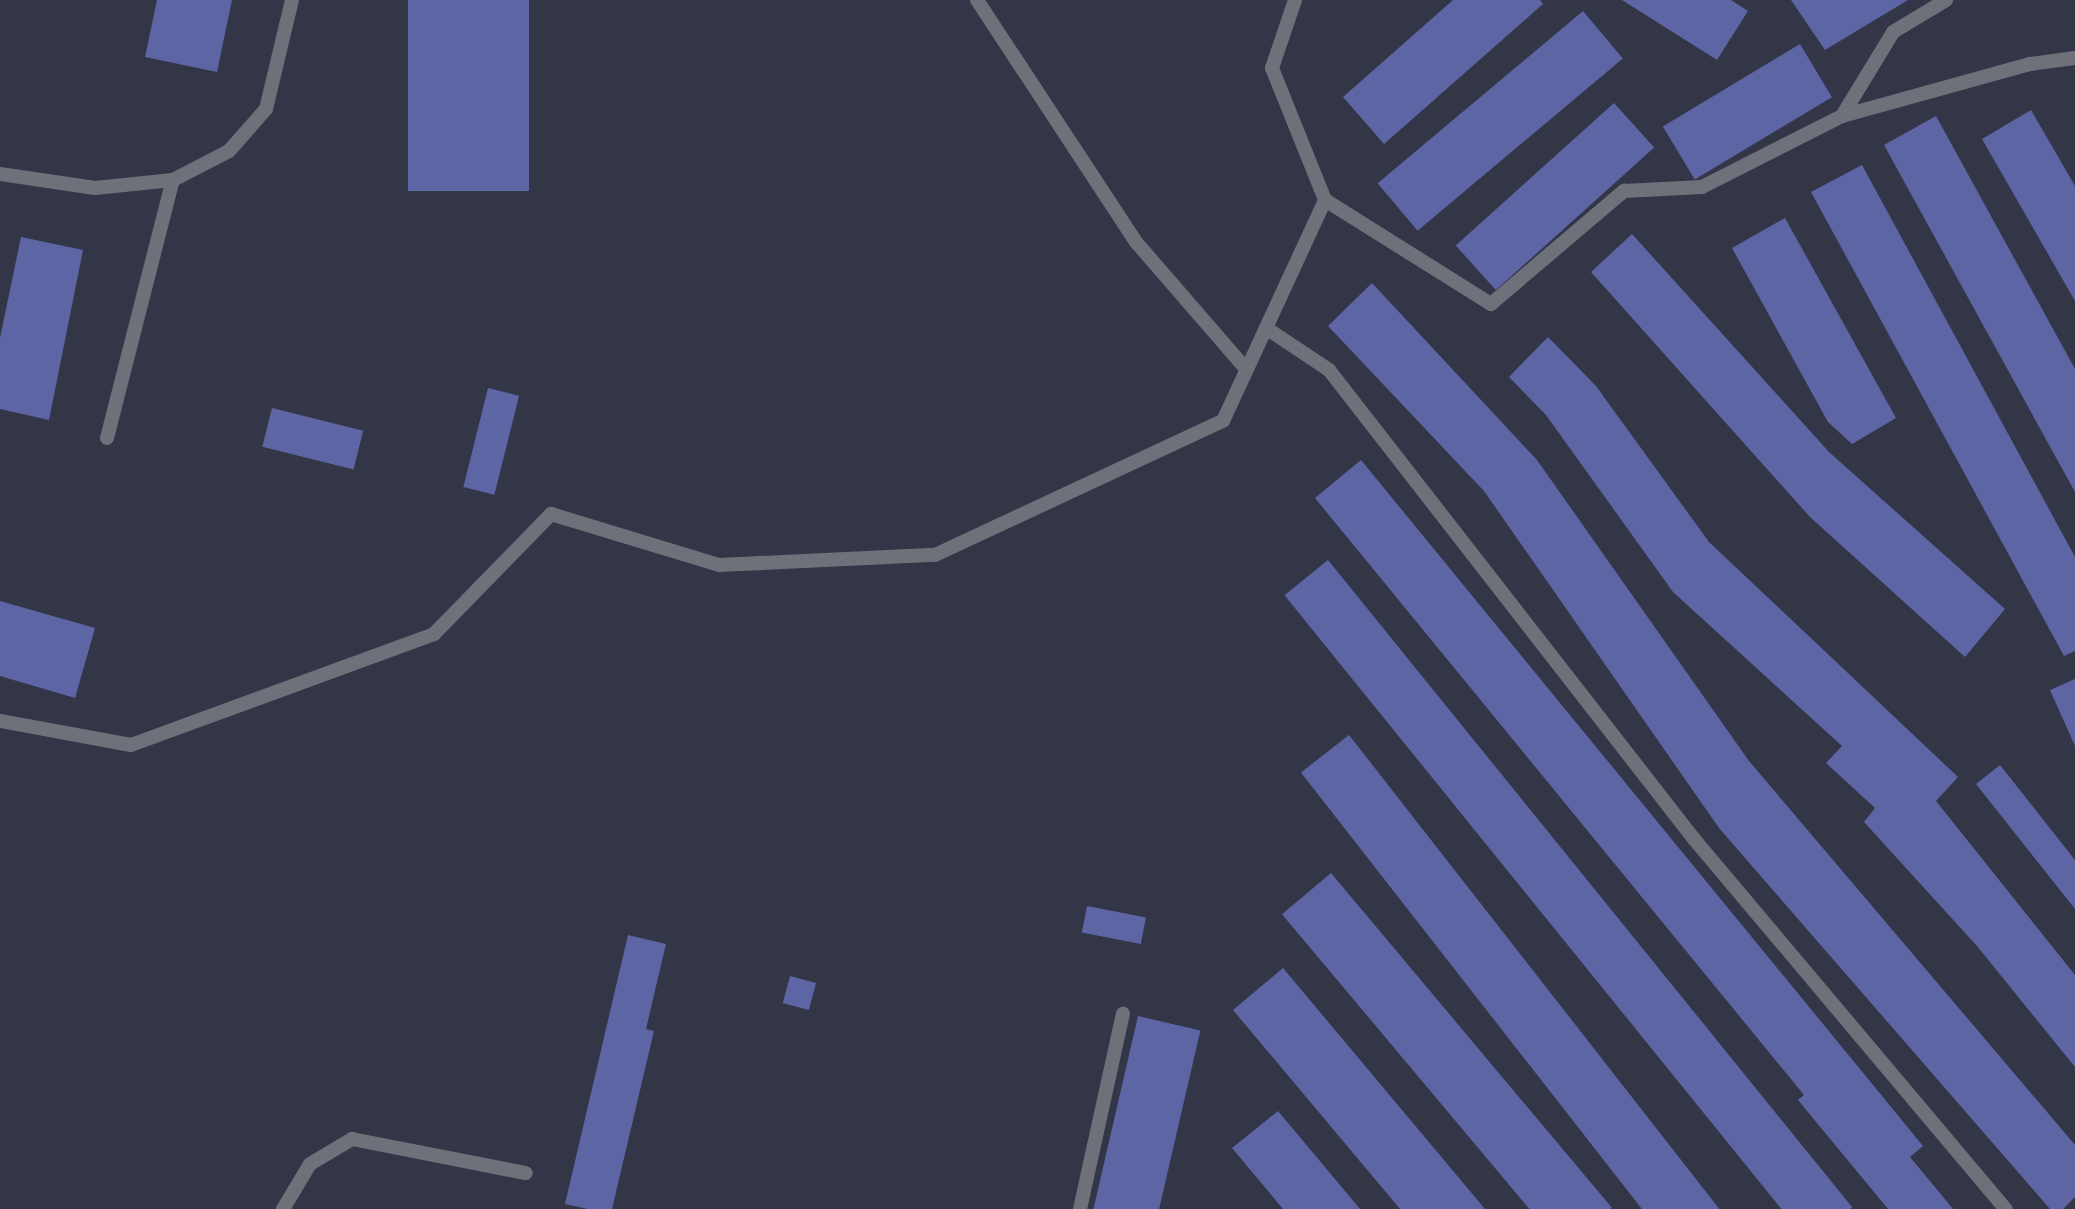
<!DOCTYPE html>
<style>
body{margin:0}
#map{position:relative;width:2075px;height:1209px;overflow:hidden;background:#333647;font-family:"DejaVu Sans",sans-serif}
div>[style]{position:absolute}
.building>*{inset:0;background:#5e65a5;transform-origin:0 0}
.lane>*{height:14px;margin:-7px;padding:0 7px;transform-origin:7px;border-radius:7px;background:#6f717a}
.street>*{height:14px;margin:-7px;padding:0 7px;transform-origin:7px;border-radius:7px;background:#6f717a}
span{translate:-50% -50%;white-space:nowrap;text-align:center;line-height:1.15;-webkit-text-stroke:6px #292c3c;paint-order:stroke}
</style>
<div id="map">
<div class="building">
<i style="clip-path:polygon(157px 0,232px 0,217px 72px,145px 57px)"></i>
<i style="left:408px;top:0;width:121px;height:191px"></i>
<i style="clip-path:polygon(1453px 0,1540px 0,1543px 4px,1384px 144px,1343px 97px)"></i>
<i style="clip-path:polygon(1622px 0,1731px 0,1748px 11px,1717px 60px)"></i>
<i style="clip-path:polygon(1791px 0,1908px 0,1825px 50px)"></i>
<i style="left:1583px;top:11px;width:62px;height:268px;rotate:50deg"></i>
<i style="left:1800px;top:44px;width:62px;height:160px;rotate:59deg"></i>
<i style="left:1614px;top:103px;width:60px;height:213px;rotate:48deg"></i>
<i style="clip-path:polygon(2031px 110px,2075px 186px,2075px 301px,1982px 139px)"></i>
<i style="clip-path:polygon(1936px 116px,2075px 369px,2075px 492px,1884px 145px)"></i>
<i style="clip-path:polygon(1862px 165px,2075px 557px,2075px 651px,2064px 656px,1811px 192px)"></i>
<i style="clip-path:polygon(1785px 218px,1896px 418px,1852px 444px,1828px 422px,1732px 248px)"></i>
<i style="clip-path:polygon(1632px 234px,1829px 452px,2005px 609px,1965px 657px,1810px 517px,1591px 272px)"></i>
<i style="clip-path:polygon(21px 237px,83px 250px,49px 420px,0 409px,0 338px)"></i>
<i style="clip-path:polygon(1372px 283px,1537px 460px,1749px 761px,2075px 1145px,2075px 1197px,2063px 1209px,2050px 1209px,1719px 828px,1484px 491px,1328px 326px)"></i>
<i style="clip-path:polygon(1548px 337px,1596px 386px,1709px 542px,1958px 777px,1936px 801px,2075px 975px,2075px 1067px,1977px 946px,1864px 822px,1875px 808px,1826px 763px,1842px 746px,1673px 592px,1546px 415px,1509px 377px)"></i>
<i style="left:488px;top:388px;width:32px;height:102px;rotate:14deg"></i>
<i style="left:272px;top:408px;width:94px;height:40px;rotate:14deg"></i>
<i style="clip-path:polygon(1361px 460px,1923px 1146px,1910px 1157px,1953px 1209px,1888px 1209px,1798px 1100px,1804px 1095px,1315px 498px)"></i>
<i style="left:1328px;top:560px;width:833px;height:56px;rotate:51deg"></i>
<i style="clip-path:polygon(0 601px,95px 628px,75px 698px,0 676px)"></i>
<i style="clip-path:polygon(2075px 679px,2075px 746px,2050px 690px)"></i>
<i style="left:1349px;top:735px;width:603px;height:61px;rotate:52deg"></i>
<i style="clip-path:polygon(2000px 765px,2075px 860px,2075px 909px,1976px 784px)"></i>
<i style="left:1331px;top:873px;width:437px;height:64px;rotate:50deg"></i>
<i style="left:1087px;top:906px;width:60px;height:27px;rotate:11deg"></i>
<i style="clip-path:polygon(628px 935px,666px 944px,646px 1029px,654px 1031px,612px 1209px,588px 1209px,565px 1204px)"></i>
<i style="clip-path:polygon(1283px 968px,1485px 1209px,1400px 1209px,1233px 1010px)"></i>
<i style="left:790px;top:976px;width:27px;height:28px;rotate:15deg"></i>
<i style="left:1138px;top:1016px;width:64px;height:198px;rotate:13deg"></i>
<i style="clip-path:polygon(1278px 1111px,1360px 1209px,1283px 1209px,1232px 1148px)"></i>
</div>
<div class="lane">
<i style="left:977px;top:0;width:290px;rotate:56.7deg"></i>
<i style="left:1136px;top:242px;width:169px;rotate:49.1deg"></i>
<i style="left:1842px;top:116px;width:98px;rotate:-58.7deg"></i>
<i style="left:1893px;top:32px;width:62px;rotate:-31.1deg"></i>
<i style="left:0;top:174px;width:96px;rotate:8.4deg"></i>
<i style="left:95px;top:188px;width:78px;rotate:-5.9deg"></i>
<i style="left:173px;top:180px;width:63px;rotate:-27.4deg"></i>
<i style="left:229px;top:151px;width:56px;rotate:-48.6deg"></i>
<i style="left:266px;top:109px;width:112px;rotate:-76.6deg"></i>
<i style="left:1266px;top:328px;width:76px;rotate:33.7deg"></i>
<i style="left:1329px;top:370px;width:594px;rotate:52.11deg"></i>
<i style="left:1694px;top:839px;width:484px;rotate:49.9deg"></i>
<i style="left:107px;top:438px;width:266px;rotate:-75.7deg"></i>
<i style="left:283px;top:1209px;width:52px;rotate:-59deg"></i>
<i style="left:310px;top:1164px;width:49px;rotate:-30.8deg"></i>
<i style="left:352px;top:1139px;width:177px;rotate:11.1deg"></i>
<i style="left:1080px;top:1209px;width:200px;rotate:-77.6deg"></i>
</div>
<div class="street">
<i style="left:1295px;top:0;width:72px;rotate:108.7deg"></i>
<i style="left:1272px;top:68px;width:142px;rotate:68.1deg"></i>
<i style="left:0;top:721px;width:133px;rotate:10.4deg"></i>
<i style="left:131px;top:745px;width:323px;rotate:-20.1deg"></i>
<i style="left:434px;top:634px;width:168px;rotate:-45.7deg"></i>
<i style="left:551px;top:514px;width:176px;rotate:16.9deg"></i>
<i style="left:719px;top:565px;width:216px;rotate:-2.7deg"></i>
<i style="left:935px;top:555px;width:318px;rotate:-25deg"></i>
<i style="left:1223px;top:421px;width:243px;rotate:-65.2deg"></i>
<i style="left:1325px;top:200px;width:196px;rotate:32.1deg"></i>
<i style="left:1491px;top:304px;width:175px;rotate:-40.4deg"></i>
<i style="left:1624px;top:191px;width:78px;rotate:-2.9deg"></i>
<i style="left:1702px;top:187px;width:157px;rotate:-26.9deg"></i>
<i style="left:1842px;top:116px;width:195px;rotate:-15.5deg"></i>
<i style="left:2030px;top:64px;width:45px;rotate:-7.6deg"></i>
</div>
</div>
